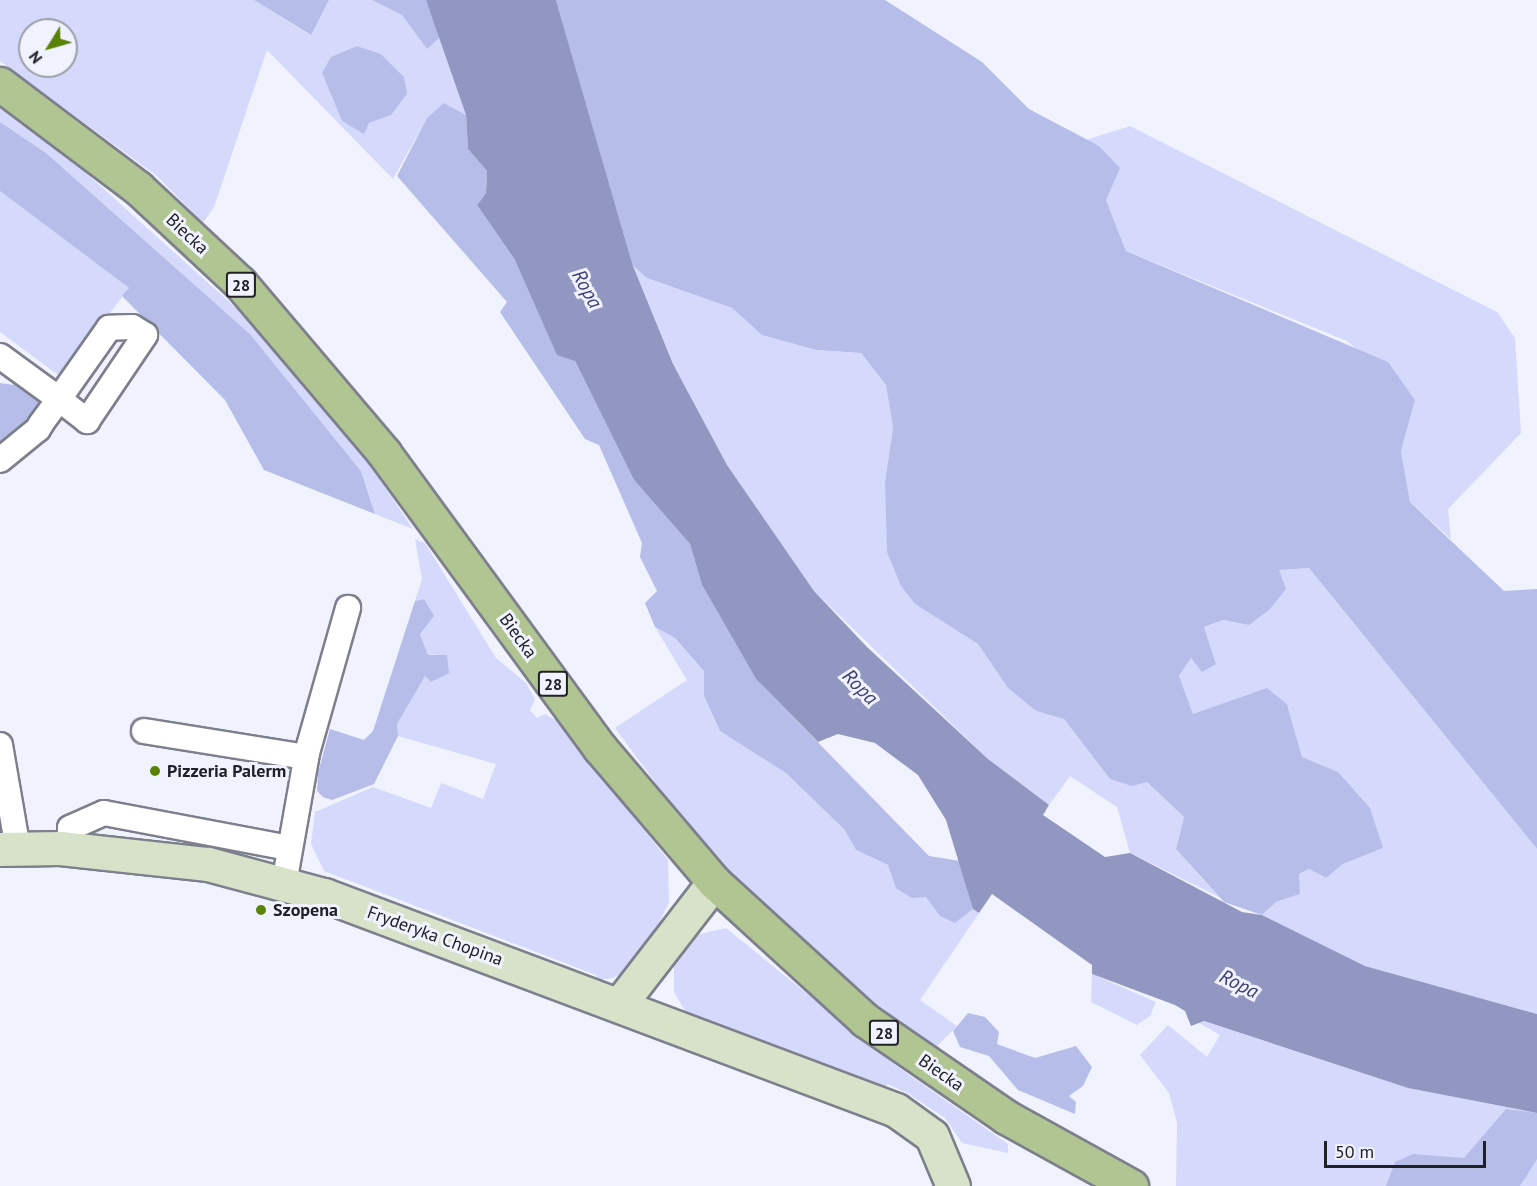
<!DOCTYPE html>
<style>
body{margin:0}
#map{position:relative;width:1537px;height:1186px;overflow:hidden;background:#f0f2fe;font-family:"PT Sans",sans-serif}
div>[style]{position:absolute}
.green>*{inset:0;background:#d5dafc}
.forest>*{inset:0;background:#b7bde9}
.water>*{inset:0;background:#9297c1}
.roads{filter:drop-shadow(2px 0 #7d7f8c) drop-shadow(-2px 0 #7d7f8c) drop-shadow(0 2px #7d7f8c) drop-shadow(0 -2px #7d7f8c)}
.street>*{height:24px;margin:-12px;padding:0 12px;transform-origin:12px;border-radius:12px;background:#fff}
.secondary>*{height:33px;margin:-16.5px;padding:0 16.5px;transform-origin:16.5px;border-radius:16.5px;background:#d8e2c9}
.primary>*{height:33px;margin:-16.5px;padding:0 16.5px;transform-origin:16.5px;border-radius:16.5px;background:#b0c592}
.dots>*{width:16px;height:16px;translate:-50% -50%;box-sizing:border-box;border:3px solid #f0f2fe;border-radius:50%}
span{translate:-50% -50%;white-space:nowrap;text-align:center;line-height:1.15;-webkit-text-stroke:6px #f0f2fe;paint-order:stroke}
.shield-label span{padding:2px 4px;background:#f0f2fe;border:2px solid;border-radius:4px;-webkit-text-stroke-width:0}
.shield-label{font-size:16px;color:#202126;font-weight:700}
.street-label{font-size:18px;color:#202126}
.poi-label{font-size:18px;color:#202126;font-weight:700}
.left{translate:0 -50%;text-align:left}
.water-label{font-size:20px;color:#3d4077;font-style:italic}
.north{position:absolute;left:18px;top:18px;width:60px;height:60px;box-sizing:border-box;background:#f0f2fe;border:2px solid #9d9ea8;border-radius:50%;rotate:233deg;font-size:16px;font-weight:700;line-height:24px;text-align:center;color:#202126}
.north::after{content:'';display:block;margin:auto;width:21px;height:27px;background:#5a8206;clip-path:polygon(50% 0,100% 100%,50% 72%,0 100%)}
.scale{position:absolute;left:1324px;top:1141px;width:162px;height:27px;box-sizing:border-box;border:3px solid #202126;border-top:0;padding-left:8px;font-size:18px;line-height:21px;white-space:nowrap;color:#202126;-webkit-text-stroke:4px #f0f2fe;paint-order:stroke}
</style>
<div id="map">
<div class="green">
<i style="clip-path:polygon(evenodd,0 0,254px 0,310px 35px,329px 0,372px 0,402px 15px,427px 48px,440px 37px,466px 115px,444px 104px,427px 118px,393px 179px,267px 50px,214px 207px,203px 223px,157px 176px,0 61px,0 0,30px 30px,66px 30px,66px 66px,30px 66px,30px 30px,0 0,357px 46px,381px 54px,404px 77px,391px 115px,369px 123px,342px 121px,322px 73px,357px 46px)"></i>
<i style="clip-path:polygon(0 108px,67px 156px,246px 317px,364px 456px,413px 529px,375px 514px,361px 471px,250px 334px,46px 153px,0 122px)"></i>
<i style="clip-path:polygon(1130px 126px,1497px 312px,1515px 338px,1521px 433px,1448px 509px,1451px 539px,1410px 502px,1401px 451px,1415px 400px,1347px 341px,1126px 251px,1106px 200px,1099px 146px,1086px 140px)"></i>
<i style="clip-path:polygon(0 191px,129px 288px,61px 377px,0 332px)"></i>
<i style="clip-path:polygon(633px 266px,647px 278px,732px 308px,762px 335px,816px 350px,861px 353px,886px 385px,893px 428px,885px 482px,901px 586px,915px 604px,978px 644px,1008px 688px,1036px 711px,1064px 719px,1110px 779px,1147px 782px,1184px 817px,1176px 849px,1219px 897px,1130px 853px,1117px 807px,1070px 776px,1049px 805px,988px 759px,814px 591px,727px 465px,673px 364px)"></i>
<i style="clip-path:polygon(415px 539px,425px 543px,496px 658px,526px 683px,535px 699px,530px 710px,537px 718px,545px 714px,557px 721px,668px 860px,669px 902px,655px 932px,627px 970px,613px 978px,597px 980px,596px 975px,324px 871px,311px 844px,315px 812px,373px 787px,431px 808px,441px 783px,483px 799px,496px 764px,398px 736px,397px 724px,435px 654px,428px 655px,420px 634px,426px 625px,424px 599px,415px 601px,422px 579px)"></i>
<i style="clip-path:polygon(1309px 568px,1537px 849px,1537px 1014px,1365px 966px,1262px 915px,1276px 902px,1300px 894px,1298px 874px,1309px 869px,1326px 878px,1343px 864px,1383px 848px,1338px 772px,1302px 757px,1287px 704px,1251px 693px,1231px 705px,1193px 715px,1179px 676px,1191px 658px,1216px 664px,1204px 627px,1222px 620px,1249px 625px,1278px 570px)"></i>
<i style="clip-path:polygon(655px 627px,675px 638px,704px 671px,704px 696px,720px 731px,786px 772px,844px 829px,856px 850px,888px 865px,912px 898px,926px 896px,955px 923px,973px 909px,979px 913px,920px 1000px,957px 1026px,934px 1049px,852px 986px,743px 886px,692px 832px,615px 728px,687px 680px)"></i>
<i style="clip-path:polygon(726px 928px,895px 1065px,1008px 1144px,1008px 1153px,962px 1143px,945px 1118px,907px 1093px,887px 1084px,885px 1089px,685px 1011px,674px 992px,674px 960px,696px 935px)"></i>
<i style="clip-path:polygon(1092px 974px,1156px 1002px,1150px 1016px,1137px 1025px,1091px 1002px)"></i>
<i style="clip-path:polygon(1203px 1021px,1408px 1088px,1537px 1113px,1537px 1186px,1176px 1186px,1177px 1123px,1169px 1093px,1140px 1055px,1168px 1025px,1207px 1057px,1220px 1035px,1199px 1023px)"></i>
</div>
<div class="forest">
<i style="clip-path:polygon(254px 0,329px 0,311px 35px)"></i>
<i style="clip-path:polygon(372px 0,426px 0,440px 37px,427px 49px,402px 15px)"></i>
<i style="clip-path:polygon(556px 0,885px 0,982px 62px,1029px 109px,1099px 146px,1120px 168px,1106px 200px,1126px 251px,1388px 362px,1415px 400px,1401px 451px,1410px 502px,1504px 591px,1537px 589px,1537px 849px,1309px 568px,1279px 570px,1286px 589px,1270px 609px,1249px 625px,1223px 620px,1204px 627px,1216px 664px,1202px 672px,1191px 658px,1179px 676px,1193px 714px,1267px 688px,1287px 704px,1302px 757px,1338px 772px,1370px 808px,1383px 848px,1343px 864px,1326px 878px,1309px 869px,1299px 874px,1300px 894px,1276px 902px,1262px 915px,1224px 902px,1176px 849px,1184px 817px,1147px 782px,1132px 786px,1110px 779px,1064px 719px,1036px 711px,1008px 688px,978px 644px,915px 604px,901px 586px,887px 552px,885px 482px,893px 428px,886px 385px,861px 353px,816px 350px,762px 335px,732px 308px,647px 278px,633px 266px)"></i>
<i style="clip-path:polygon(357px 46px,381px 54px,404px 77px,407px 94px,391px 115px,369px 123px,364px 134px,342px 121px,322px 73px,331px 57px)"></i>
<i style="clip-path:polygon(444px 103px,466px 115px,468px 149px,487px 171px,486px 193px,477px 205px,515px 260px,565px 354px,575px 361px,634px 480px,690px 544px,702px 585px,756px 679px,929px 856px,960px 861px,973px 909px,955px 923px,940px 916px,926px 897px,912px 898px,896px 888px,888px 865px,856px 850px,844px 829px,786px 773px,720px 731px,704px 696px,704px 671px,675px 638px,655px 627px,645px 603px,657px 591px,640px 557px,642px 543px,599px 445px,585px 439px,500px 312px,507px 302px,397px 176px,427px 118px)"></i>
<i style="clip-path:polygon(0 122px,46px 153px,250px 334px,361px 471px,375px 514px,264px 470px,225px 400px,122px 296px,129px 288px,0 191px)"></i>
<i style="clip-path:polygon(0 383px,29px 387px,42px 396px,43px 409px,0 450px)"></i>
<i style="clip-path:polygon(424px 599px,434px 616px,420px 634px,428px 655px,447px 655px,449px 673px,431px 682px,425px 676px,397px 724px,398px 736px,374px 784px,332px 800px,323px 797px,317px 791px,318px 773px,330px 729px,364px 740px,373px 731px,415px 601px)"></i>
<i style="clip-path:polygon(968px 1013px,985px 1017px,999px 1032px,997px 1044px,1035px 1058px,1076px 1046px,1092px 1067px,1083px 1086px,1069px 1096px,1076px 1102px,1075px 1114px,1018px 1090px,989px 1056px,960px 1047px,953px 1031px)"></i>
<i style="clip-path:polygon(1506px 1109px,1537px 1113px,1537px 1159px,1520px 1186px,1386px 1186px,1395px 1162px,1413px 1154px,1464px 1158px)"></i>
</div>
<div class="water">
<i style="clip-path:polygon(426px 0,556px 0,633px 266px,673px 364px,727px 465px,814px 591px,867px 647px,988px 759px,1049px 805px,1043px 815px,1105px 857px,1130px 853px,1242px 912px,1262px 915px,1365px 966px,1537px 1014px,1537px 1113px,1408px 1088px,1204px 1021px,1191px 1026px,1185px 1011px,1175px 1005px,1092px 974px,1092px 965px,992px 894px,979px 913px,973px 909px,946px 820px,918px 775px,875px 743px,838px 734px,818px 742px,756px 679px,702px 585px,690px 544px,634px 480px,575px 361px,557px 355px,515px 260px,477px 205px,486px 193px,487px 171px,468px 149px,466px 115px)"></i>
</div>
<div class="roads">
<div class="street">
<i style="left:0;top:356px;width:73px;rotate:36.1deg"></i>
<i style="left:59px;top:399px;width:36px;rotate:38deg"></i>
<i style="left:87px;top:421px;width:104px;rotate:-56deg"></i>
<i style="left:145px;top:335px;width:15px;rotate:-148deg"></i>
<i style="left:132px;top:327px;width:23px;rotate:178deg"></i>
<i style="left:109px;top:328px;width:87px;rotate:125.2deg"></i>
<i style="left:59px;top:399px;width:31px;rotate:126deg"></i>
<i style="left:41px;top:424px;width:6px;rotate:121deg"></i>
<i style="left:38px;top:429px;width:49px;rotate:140.8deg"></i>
<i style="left:144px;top:731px;width:164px;rotate:9.1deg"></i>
<i style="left:0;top:745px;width:106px;rotate:80.2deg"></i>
<i style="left:69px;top:849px;width:21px;rotate:-87deg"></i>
<i style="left:70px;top:828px;width:37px;rotate:-24deg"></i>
<i style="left:104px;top:813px;width:189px;rotate:10.7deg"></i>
<i style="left:284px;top:884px;width:133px;rotate:-80deg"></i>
<i style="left:307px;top:753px;width:151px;rotate:-74.2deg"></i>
</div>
<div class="secondary">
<i style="left:0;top:849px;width:60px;rotate:-1deg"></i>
<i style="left:60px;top:848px;width:149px;rotate:6.2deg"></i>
<i style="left:208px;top:864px;width:120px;rotate:15deg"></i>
<i style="left:324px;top:895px;width:611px;rotate:20.6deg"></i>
<i style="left:896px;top:1110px;width:44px;rotate:35.8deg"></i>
<i style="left:932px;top:1136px;width:54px;rotate:67.2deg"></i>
<i style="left:619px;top:1005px;width:155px;rotate:-52.3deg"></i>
</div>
<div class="primary">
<i style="left:0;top:84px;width:173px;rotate:37deg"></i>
<i style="left:138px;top:188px;width:139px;rotate:43deg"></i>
<i style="left:240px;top:283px;width:223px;rotate:49.7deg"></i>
<i style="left:384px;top:453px;width:366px;rotate:53.8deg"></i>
<i style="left:600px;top:748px;width:176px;rotate:49.6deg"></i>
<i style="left:714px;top:882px;width:205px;rotate:42.4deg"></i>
<i style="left:865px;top:1020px;width:171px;rotate:34.5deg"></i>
<i style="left:1006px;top:1117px;width:143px;rotate:28.9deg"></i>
</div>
</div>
<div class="dots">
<i style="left:155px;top:771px;background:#5a8206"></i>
<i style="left:261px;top:910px;background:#5a8206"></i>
</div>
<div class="shield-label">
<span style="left:241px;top:285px">28</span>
<span style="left:553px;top:684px">28</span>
<span style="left:884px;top:1033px">28</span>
</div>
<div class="street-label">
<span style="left:187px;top:234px;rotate:43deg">Biecka</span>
<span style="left:518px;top:636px;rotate:54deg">Biecka</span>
<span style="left:435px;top:936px;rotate:20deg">Fryderyka Chopina</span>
<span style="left:941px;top:1073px;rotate:35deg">Biecka</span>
</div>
<div class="poi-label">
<span class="left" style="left:167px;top:771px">Pizzeria Palerm</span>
<span class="left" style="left:273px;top:910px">Szopena</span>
</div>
<div class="water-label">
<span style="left:587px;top:289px;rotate:61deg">Ropa</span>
<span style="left:860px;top:687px;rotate:45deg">Ropa</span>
<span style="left:1239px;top:984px;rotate:26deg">Ropa</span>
</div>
<div class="north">N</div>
<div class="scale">50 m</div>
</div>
